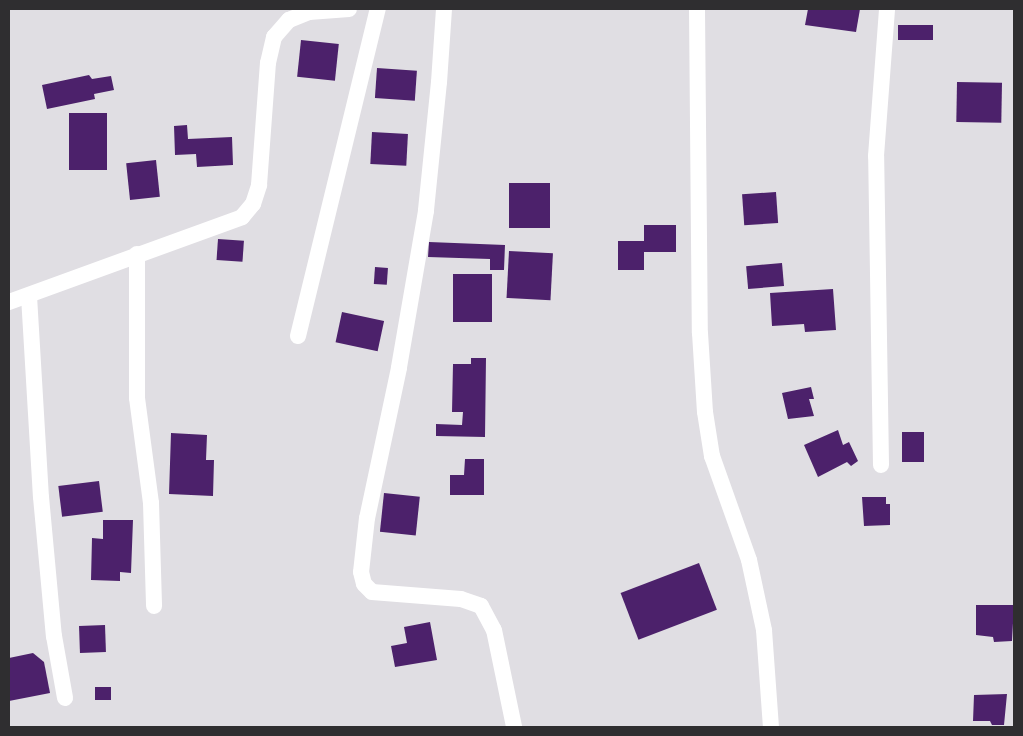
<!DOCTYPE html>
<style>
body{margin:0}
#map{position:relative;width:1023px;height:736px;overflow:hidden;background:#e0dee3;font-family:"Titillium Web",sans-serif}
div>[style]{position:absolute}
.building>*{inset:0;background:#4c216b;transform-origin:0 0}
.street>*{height:16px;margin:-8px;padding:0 8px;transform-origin:8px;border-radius:8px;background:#fff}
span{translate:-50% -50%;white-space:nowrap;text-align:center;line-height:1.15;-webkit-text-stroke:5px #eeebf0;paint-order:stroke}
.frame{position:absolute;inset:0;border:10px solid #2f2e30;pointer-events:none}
</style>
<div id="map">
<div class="building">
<i style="clip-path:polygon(808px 9px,860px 9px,856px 32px,805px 25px)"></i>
<i style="left:898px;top:25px;width:35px;height:15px"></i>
<i style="left:301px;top:40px;width:38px;height:37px;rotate:6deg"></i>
<i style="left:377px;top:68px;width:40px;height:30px;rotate:4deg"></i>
<i style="clip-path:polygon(89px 75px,92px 79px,111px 76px,114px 90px,94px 94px,95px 99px,47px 109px,42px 85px)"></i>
<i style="left:957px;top:82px;width:45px;height:40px;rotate:1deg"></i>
<i style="left:69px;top:113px;width:38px;height:57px"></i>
<i style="clip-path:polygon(187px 125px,188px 139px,232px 137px,233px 165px,197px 167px,196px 154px,175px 155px,174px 126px)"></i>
<i style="left:372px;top:132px;width:36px;height:32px;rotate:3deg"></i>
<i style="left:156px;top:160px;width:37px;height:30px;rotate:84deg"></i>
<i style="left:509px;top:183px;width:41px;height:45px"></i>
<i style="left:776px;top:192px;width:31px;height:34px;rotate:86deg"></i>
<i style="clip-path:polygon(644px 225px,676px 225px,676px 252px,644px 252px,644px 270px,618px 270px,618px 241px,644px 241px)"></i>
<i style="left:218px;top:239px;width:26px;height:21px;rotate:4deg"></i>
<i style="clip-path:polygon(429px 242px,505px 245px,504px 270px,490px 270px,490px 259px,428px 257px)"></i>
<i style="left:509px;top:251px;width:44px;height:47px;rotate:3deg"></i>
<i style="left:782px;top:263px;width:23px;height:36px;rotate:85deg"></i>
<i style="left:375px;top:267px;width:13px;height:17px;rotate:4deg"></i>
<i style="left:453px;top:274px;width:39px;height:48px"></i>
<i style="clip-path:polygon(833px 289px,836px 330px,805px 332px,804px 324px,772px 326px,770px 293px)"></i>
<i style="left:342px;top:312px;width:43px;height:31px;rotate:12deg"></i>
<i style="clip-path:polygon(471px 358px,486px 358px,485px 437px,436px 436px,436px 424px,462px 425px,463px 412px,452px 412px,453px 364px,471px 364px)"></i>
<i style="clip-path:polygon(811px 387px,814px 399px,809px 399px,814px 416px,788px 419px,782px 393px)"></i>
<i style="clip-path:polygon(838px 430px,843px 445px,849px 442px,858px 461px,851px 466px,847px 462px,818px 477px,804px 445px)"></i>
<i style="left:902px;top:432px;width:22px;height:30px"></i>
<i style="clip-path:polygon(171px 433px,207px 435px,206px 460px,214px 460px,213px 496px,169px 494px)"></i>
<i style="clip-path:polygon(465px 459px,484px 459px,484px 495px,450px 495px,450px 475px,464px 475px)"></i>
<i style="left:99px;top:481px;width:31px;height:41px;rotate:83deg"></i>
<i style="left:384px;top:493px;width:36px;height:39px;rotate:6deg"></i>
<i style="clip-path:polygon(862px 497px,886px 497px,886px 504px,890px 504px,890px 525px,864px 526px)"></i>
<i style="clip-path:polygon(103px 520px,133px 520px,131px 573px,120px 572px,120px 581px,91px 580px,92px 538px,103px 539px)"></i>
<i style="left:699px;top:563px;width:50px;height:84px;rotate:69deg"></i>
<i style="clip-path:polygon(976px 605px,1014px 605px,1012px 641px,994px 642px,993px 637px,976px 635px)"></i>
<i style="clip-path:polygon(430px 622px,437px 660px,395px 667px,391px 646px,407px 643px,404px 627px)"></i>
<i style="left:105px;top:625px;width:27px;height:26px;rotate:88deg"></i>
<i style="clip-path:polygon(33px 653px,44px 662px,50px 693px,9px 701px,9px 658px)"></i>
<i style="left:95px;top:687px;width:16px;height:13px"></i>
<i style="clip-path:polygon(1007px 694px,1004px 725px,992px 725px,990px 721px,973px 721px,974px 695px)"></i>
</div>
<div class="street">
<i style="left:444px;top:9px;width:73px;rotate:93.9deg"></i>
<i style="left:439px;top:82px;width:130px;rotate:95.8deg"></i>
<i style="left:426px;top:211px;width:159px;rotate:99.8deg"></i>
<i style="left:399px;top:368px;width:153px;rotate:102deg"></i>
<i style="left:367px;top:518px;width:54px;rotate:96.3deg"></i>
<i style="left:361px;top:572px;width:12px;rotate:76deg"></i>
<i style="left:364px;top:584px;width:11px;rotate:45deg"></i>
<i style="left:372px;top:592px;width:89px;rotate:4.5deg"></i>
<i style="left:461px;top:599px;width:21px;rotate:19deg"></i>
<i style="left:481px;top:606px;width:27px;rotate:62deg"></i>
<i style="left:494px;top:630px;width:99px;rotate:78.3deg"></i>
<i style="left:697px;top:9px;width:324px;rotate:89.5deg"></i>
<i style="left:700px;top:333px;width:79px;rotate:86.4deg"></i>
<i style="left:705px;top:412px;width:45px;rotate:81deg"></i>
<i style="left:712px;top:456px;width:110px;rotate:70.4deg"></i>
<i style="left:749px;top:560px;width:72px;rotate:77.9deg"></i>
<i style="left:764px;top:630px;width:97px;rotate:85.9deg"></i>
<i style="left:137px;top:254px;width:144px;rotate:90deg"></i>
<i style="left:137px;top:398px;width:106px;rotate:82.4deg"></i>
<i style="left:151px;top:503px;width:103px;rotate:88.3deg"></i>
<i style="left:29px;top:296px;width:201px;rotate:86.6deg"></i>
<i style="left:41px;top:497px;width:140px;rotate:84.7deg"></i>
<i style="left:54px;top:636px;width:63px;rotate:79.9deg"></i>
<i style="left:9px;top:302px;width:248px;rotate:-20deg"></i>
<i style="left:242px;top:217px;width:17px;rotate:-50deg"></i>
<i style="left:253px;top:204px;width:20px;rotate:-72deg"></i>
<i style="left:259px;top:185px;width:122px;rotate:-85.8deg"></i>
<i style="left:268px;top:63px;width:27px;rotate:-77deg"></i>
<i style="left:274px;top:37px;width:23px;rotate:-49deg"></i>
<i style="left:289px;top:20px;width:22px;rotate:-22deg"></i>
<i style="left:309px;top:12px;width:40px;rotate:-4.3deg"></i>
<i style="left:298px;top:336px;width:337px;rotate:-76.3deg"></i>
<i style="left:881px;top:465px;width:309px;rotate:-90.9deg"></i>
<i style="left:876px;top:156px;width:147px;rotate:-85.7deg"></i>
</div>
<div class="frame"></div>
</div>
